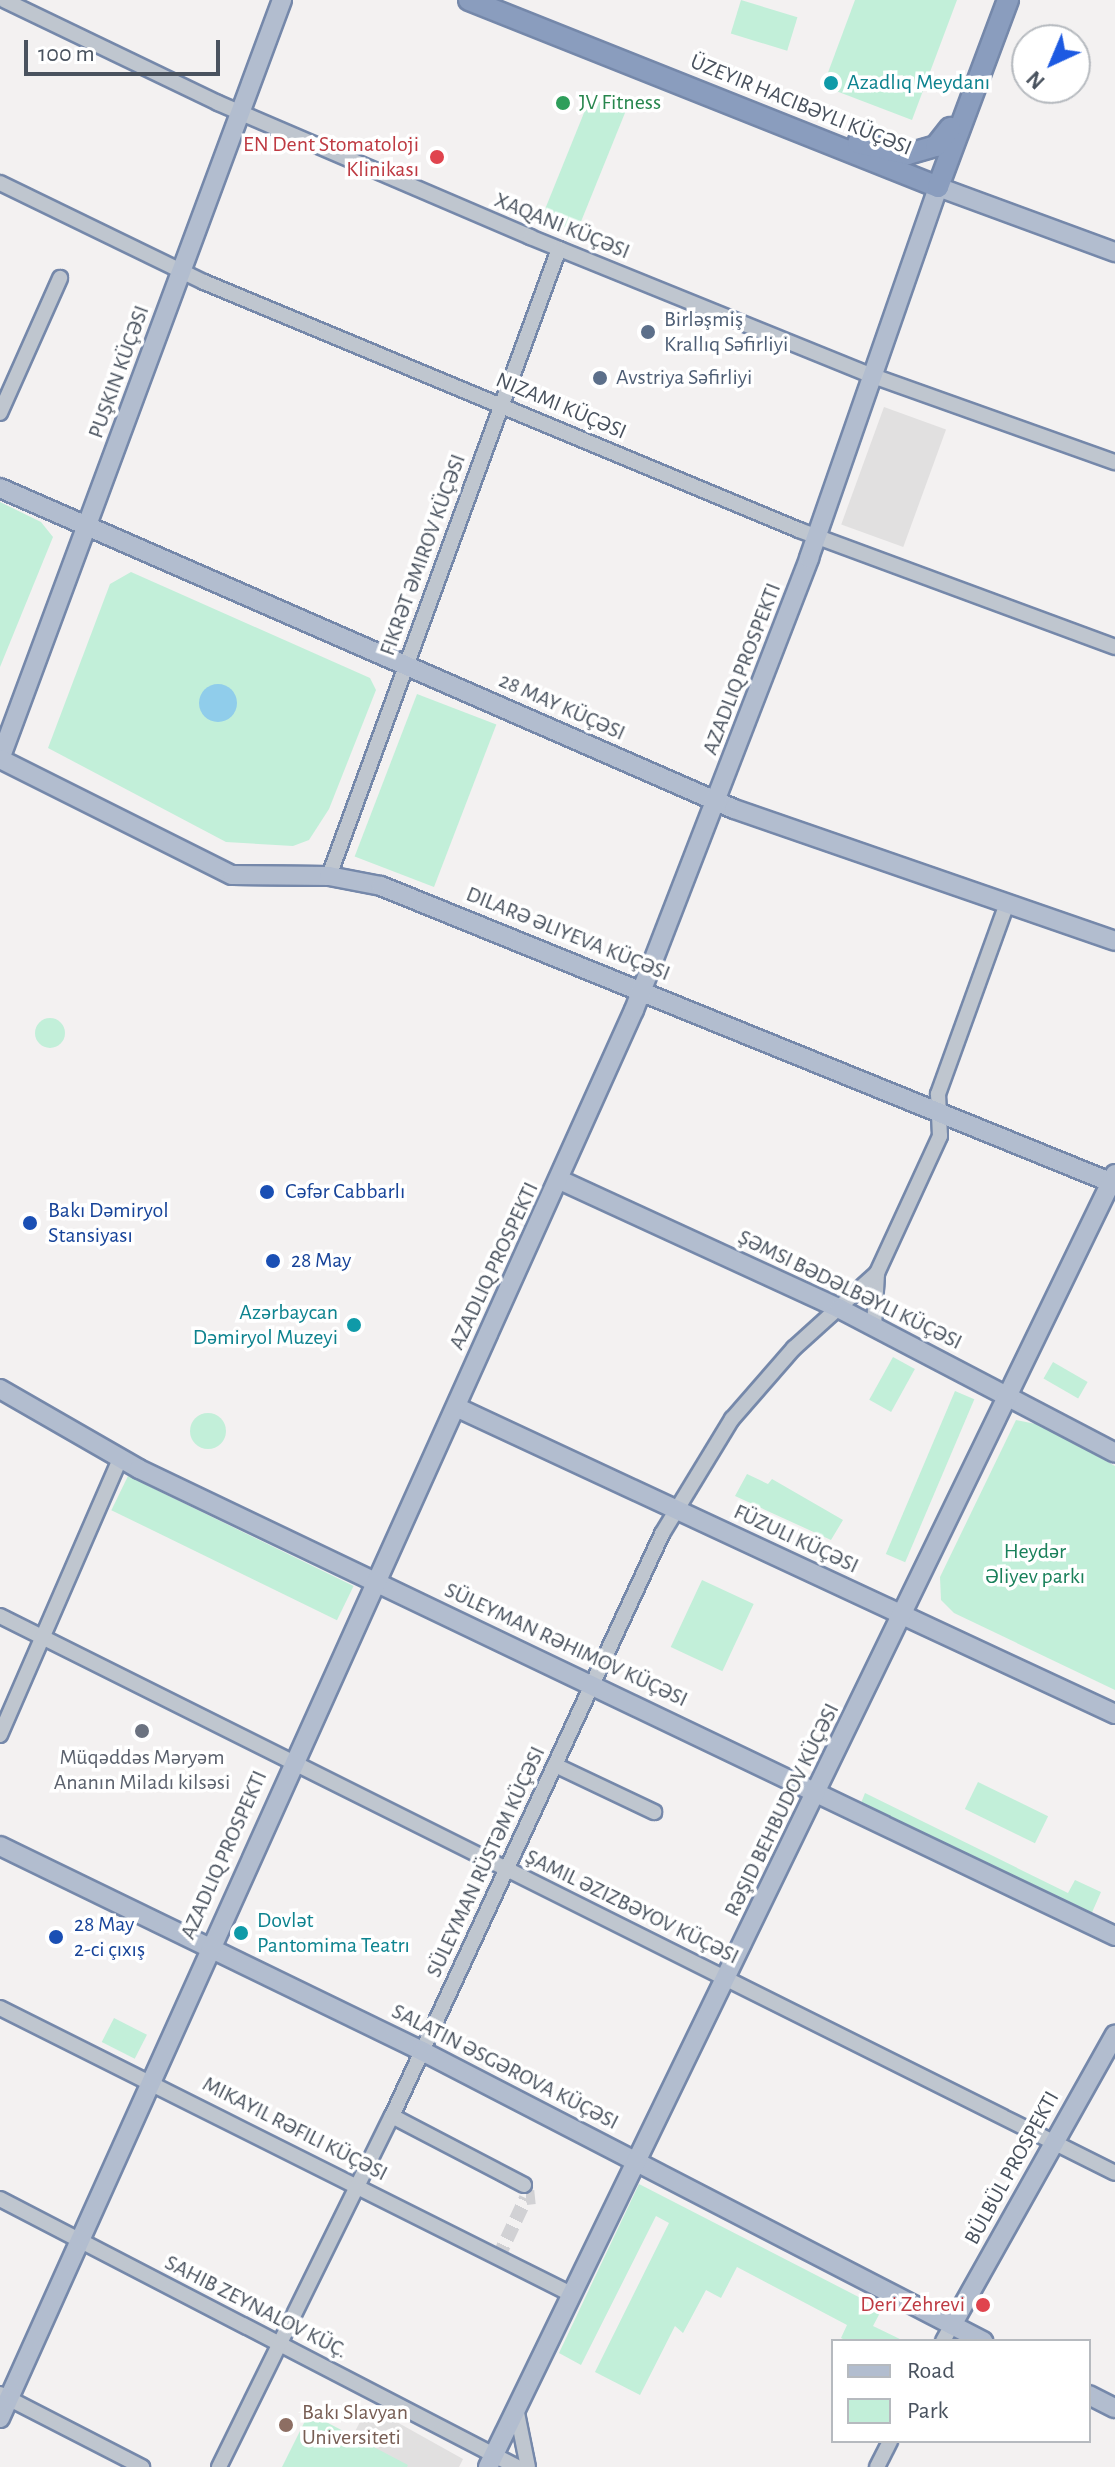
<!DOCTYPE html>
<meta charset="utf-8">
<style>
body{margin:0}
#map{position:relative;width:1115px;height:2467px;overflow:hidden;background:#f3f1f1;font-family:"Alegreya Sans",sans-serif}
div>[style]{position:absolute}
.education>*{inset:0;background:#e1e0e0;transform-origin:0 0}
.green>*{inset:0;background:#c2efd9;transform-origin:0 0}
.round{border-radius:50%}
.water>*{inset:0;background:#90cdeb}
.minor-tunnel>*{height:14px;margin-top:-7px;transform-origin:0;background:repeating-linear-gradient(90deg,#d1d1d4 0 14px,transparent 0 21px)}
.roads{filter:drop-shadow(2px 0 #7588aa) drop-shadow(-2px 0 #7588aa) drop-shadow(0 2px #7588aa) drop-shadow(0 -2px #7588aa)}
.minor>*{height:14px;margin:-7px;padding:0 7px;transform-origin:7px;border-radius:7px;background:#bfc6cf}
.major>*{height:18px;margin:-9px;padding:0 9px;transform-origin:9px;border-radius:9px;background:#b2bdcf}
.highway>*{height:20px;margin:-10px;padding:0 10px;transform-origin:10px;border-radius:10px;background:#8a9dbe}
.dots>*{width:22px;height:22px;translate:-50% -50%;box-sizing:border-box;border:4px solid #fff;border-radius:50%}
span{translate:-50% -50%;white-space:nowrap;text-align:center;line-height:1.15;-webkit-text-stroke:7px #fff;paint-order:stroke}
.culture-label{font-size:22px;color:#0d838f}
.left{translate:0 -50%;text-align:left}
.right{translate:-100% -50%;text-align:right}
.leisure-label{font-size:22px;color:#27864d}
.street-label{font-size:22px;color:#49525e}
.health-label{font-size:22px;color:#be3a42}
.service-label{font-size:22px;color:#4e5e75}
.transit-label{font-size:22px;color:#164399}
.park-label{font-size:22px;color:#19805a}
.worship-label{font-size:22px;color:#5b616d}
.education-label{font-size:22px;color:#785e54}
.legend{position:absolute;left:831px;top:2339px;width:260px;height:104px;box-sizing:border-box;background:#fff;border:2px solid #b6babf;margin:0;padding:10px 14px;list-style:none;font-size:24px;color:#49525e}
.legend li{display:flex;align-items:center;gap:16px;height:40px}
.legend b{width:40px;border:2px solid #b6babf}
.north{position:absolute;left:1011px;top:24px;width:80px;height:80px;box-sizing:border-box;background:#fff;border:2px solid #b6babf;border-radius:50%;rotate:224deg;font-size:22px;font-weight:700;line-height:32px;text-align:center;color:#49525e}
.north::after{content:'';display:block;margin:auto;width:28px;height:36px;background:#1d5ae2;clip-path:polygon(50% 0,100% 100%,50% 72%,0 100%)}
.scale{position:absolute;left:24px;top:40px;width:196px;height:36px;box-sizing:border-box;border:4px solid #49525e;border-top:0;padding-left:10px;font-size:24px;line-height:28px;white-space:nowrap;color:#49525e;-webkit-text-stroke:6px #fff;paint-order:stroke}
</style>
<div id="map">
<div class="education">
<i style="left:884px;top:407px;width:66px;height:125px;rotate:20deg"></i>
<i style="clip-path:polygon(368px 2406px,463px 2459px,459px 2467px,337px 2467px)"></i>
</div>
<div class="green">
<i style="left:741px;top:0;width:59px;height:35px;rotate:17deg"></i>
<i style="clip-path:polygon(855px 0,957px 0,912px 120px,823px 86px)"></i>
<i style="left:590px;top:98px;width:38px;height:129px;rotate:22deg"></i>
<i style="clip-path:polygon(0 502px,41px 522px,53px 537px,0 667px)"></i>
<i style="clip-path:polygon(131px 572px,370px 678px,376px 690px,329px 809px,309px 840px,293px 846px,226px 842px,48px 748px,110px 584px)"></i>
<i style="left:417px;top:694px;width:85px;height:174px;rotate:21deg"></i>
<i class="round" style="left:35px;top:1018px;width:30px;height:30px"></i>
<i style="left:893px;top:1357px;width:25px;height:49px;rotate:29deg"></i>
<i style="left:1053px;top:1362px;width:40px;height:19px;rotate:30deg"></i>
<i style="left:955px;top:1391px;width:21px;height:177px;rotate:23deg"></i>
<i class="round" style="left:190px;top:1413px;width:36px;height:36px"></i>
<i style="clip-path:polygon(1016px 1420px,1041px 1425px,1115px 1466px,1115px 1690px,954px 1613px,941px 1600px,940px 1577px)"></i>
<i style="clip-path:polygon(747px 1474px,768px 1484px,772px 1479px,843px 1520px,831px 1540px,735px 1496px)"></i>
<i style="left:128px;top:1476px;width:251px;height:38px;rotate:26deg"></i>
<i style="left:702px;top:1580px;width:57px;height:74px;rotate:25deg"></i>
<i style="left:978px;top:1782px;width:78px;height:30px;rotate:26deg"></i>
<i style="clip-path:polygon(865px 1793px,1068px 1893px,1075px 1880px,1101px 1892px,1090px 1917px,861px 1803px)"></i>
<i style="left:114px;top:2018px;width:37px;height:27px;rotate:27deg"></i>
<i style="clip-path:polygon(639px 2184px,882px 2309px,873px 2326px,904px 2341px,847px 2341px,841px 2338px,847px 2325px,737px 2267px,721px 2298px,706px 2290px,683px 2333px,675px 2326px,640px 2395px,595px 2372px,669px 2223px,656px 2216px,581px 2365px,559px 2353px)"></i>
<i style="clip-path:polygon(309px 2413px,408px 2465px,407px 2467px,282px 2467px)"></i>
</div>
<div class="water">
<i class="round" style="left:199px;top:684px;width:38px;height:38px"></i>
</div>
<div class="minor-tunnel">
<i style="left:498px;top:2258px;width:66px;rotate:-65deg"></i>
<i style="left:526px;top:2198px;width:9px;rotate:-6deg"></i>
</div>
<div class="roads">
<div class="minor">
<i style="left:4px;top:0;width:237px;rotate:25.7deg"></i>
<i style="left:218px;top:103px;width:340px;rotate:23.2deg"></i>
<i style="left:530px;top:237px;width:370px;rotate:22.1deg"></i>
<i style="left:873px;top:376px;width:257px;rotate:19.6deg"></i>
<i style="left:0;top:183px;width:227px;rotate:25.9deg"></i>
<i style="left:204px;top:282px;width:645px;rotate:22.63deg"></i>
<i style="left:799px;top:530px;width:337px;rotate:20.3deg"></i>
<i style="left:0;top:413px;width:148px;rotate:-66deg"></i>
<i style="left:329px;top:876px;width:668px;rotate:-69.86deg"></i>
<i style="left:874px;top:1327px;width:54px;rotate:-86.8deg"></i>
<i style="left:877px;top:1273px;width:151px;rotate:-65.3deg"></i>
<i style="left:940px;top:1136px;width:42px;rotate:-92.7deg"></i>
<i style="left:938px;top:1094px;width:200px;rotate:-70.1deg"></i>
<i style="left:0;top:1616px;width:1246px;rotate:26.54deg"></i>
<i style="left:0;top:1735px;width:301px;rotate:-66.5deg"></i>
<i style="left:555px;top:1765px;width:110px;rotate:25.4deg"></i>
<i style="left:0;top:2008px;width:636px;rotate:26.61deg"></i>
<i style="left:392px;top:2116px;width:149px;rotate:27.6deg"></i>
<i style="left:0;top:2199px;width:582px;rotate:27.4deg"></i>
<i style="left:943px;top:2341px;width:18px;rotate:-61deg"></i>
<i style="left:0;top:2394px;width:160px;rotate:27.2deg"></i>
<i style="left:516px;top:2408px;width:60px;rotate:78.5deg"></i>
<i style="left:219px;top:2467px;width:391px;rotate:-63.8deg"></i>
<i style="left:392px;top:2116px;width:642px;rotate:-65.11deg"></i>
<i style="left:662px;top:1534px;width:135px;rotate:-58.7deg"></i>
<i style="left:732px;top:1419px;width:94px;rotate:-48.9deg"></i>
<i style="left:794px;top:1348px;width:112px;rotate:-42.1deg"></i>
<i style="left:877px;top:2467px;width:29px;rotate:-63deg"></i>
</div>
<div class="major">
<i style="left:282px;top:0;width:810px;rotate:110.38deg"></i>
<i style="left:0;top:759px;width:259px;rotate:26.6deg"></i>
<i style="left:232px;top:875px;width:97px;rotate:0.6deg"></i>
<i style="left:329px;top:876px;width:53px;rotate:10.9deg"></i>
<i style="left:381px;top:886px;width:787px;rotate:22.1deg"></i>
<i style="left:0;top:488px;width:801px;rotate:23.62deg"></i>
<i style="left:734px;top:809px;width:403px;rotate:19.1deg"></i>
<i style="left:560px;top:1180px;width:308px;rotate:24.7deg"></i>
<i style="left:840px;top:1309px;width:310px;rotate:27.6deg"></i>
<i style="left:0;top:1389px;width:160px;rotate:29.9deg"></i>
<i style="left:139px;top:1469px;width:1082px;rotate:25.57deg"></i>
<i style="left:456px;top:1407px;width:727px;rotate:24.98deg"></i>
<i style="left:0;top:1846px;width:469px;rotate:25.9deg"></i>
<i style="left:422px;top:2051px;width:632px;rotate:27.34deg"></i>
<i style="left:952px;top:2325px;width:333px;rotate:-60.7deg"></i>
<i style="left:1089px;top:2395px;width:29px;rotate:27deg"></i>
<i style="left:0;top:2418px;width:1544px;rotate:-65.76deg"></i>
<i style="left:634px;top:1010px;width:485px;rotate:-68.8deg"></i>
<i style="left:809px;top:558px;width:393px;rotate:-70.8deg"></i>
<i style="left:938px;top:187px;width:189px;rotate:20.2deg"></i>
<i style="left:488px;top:2467px;width:1437px;rotate:-64.13deg"></i>
</div>
<div class="highway">
<i style="left:469px;top:0;width:505px;rotate:21.74deg"></i>
<i style="left:938px;top:187px;width:200px;rotate:-69.5deg"></i>
<i style="left:858px;top:143px;width:51px;rotate:12.4deg"></i>
<i style="left:908px;top:154px;width:29px;rotate:-16deg"></i>
<i style="left:936px;top:146px;width:23px;rotate:-52deg"></i>
</div>
</div>
<div class="dots">
<i style="left:831px;top:83px;background:#0f9aa8"></i>
<i style="left:563px;top:103px;background:#2e9e5b"></i>
<i style="left:437px;top:157px;background:#e0444e"></i>
<i style="left:648px;top:332px;background:#5c6f8a"></i>
<i style="left:600px;top:378px;background:#5c6f8a"></i>
<i style="left:267px;top:1192px;background:#1a4fb4"></i>
<i style="left:30px;top:1223px;background:#1a4fb4"></i>
<i style="left:273px;top:1261px;background:#1a4fb4"></i>
<i style="left:354px;top:1325px;background:#0f9aa8"></i>
<i style="left:142px;top:1731px;background:#6b7280"></i>
<i style="left:241px;top:1933px;background:#0f9aa8"></i>
<i style="left:56px;top:1937px;background:#1a4fb4"></i>
<i style="left:983px;top:2305px;background:#e0444e"></i>
<i style="left:286px;top:2425px;background:#8d6e63"></i>
</div>
<div class="culture-label">
<span class="left" style="left:847px;top:83px">Azadlıq Meydanı</span>
<span class="right" style="left:338px;top:1325px">Azərbaycan<br>Dəmiryol Muzeyi</span>
<span class="left" style="left:257px;top:1933px">Dovlət<br>Pantomima Teatrı</span>
</div>
<div class="leisure-label">
<span class="left" style="left:579px;top:103px">JV Fitness</span>
</div>
<div class="street-label">
<span style="left:801px;top:105px;rotate:22deg">ÜZEYIR HACIBƏYLI KÜÇƏSI</span>
<span style="left:562px;top:226px;rotate:22deg">XAQANI KÜÇƏSI</span>
<span style="left:119px;top:372px;rotate:-70deg">PUŞKIN KÜÇƏSI</span>
<span style="left:561px;top:406px;rotate:23deg">NIZAMI KÜÇƏSI</span>
<span style="left:423px;top:555px;rotate:-70deg">FIKRƏT ƏMIROV KÜÇƏSI</span>
<span style="left:742px;top:669px;rotate:-69deg">AZADLIQ PROSPEKTI</span>
<span style="left:562px;top:707px;rotate:24deg">28 MAY KÜÇƏSI</span>
<span style="left:568px;top:934px;rotate:22deg">DILARƏ ƏLIYEVA KÜÇƏSI</span>
<span style="left:494px;top:1266px;rotate:-65deg">AZADLIQ PROSPEKTI</span>
<span style="left:850px;top:1290px;rotate:26deg">ŞƏMSI BƏDƏLBƏYLI KÜÇƏSI</span>
<span style="left:796px;top:1539px;rotate:25deg">FÜZULI KÜÇƏSI</span>
<span style="left:566px;top:1645px;rotate:25deg">SÜLEYMAN RƏHIMOV KÜÇƏSI</span>
<span style="left:782px;top:1810px;rotate:-64deg">RƏŞID BEHBUDOV KÜÇƏSI</span>
<span style="left:224px;top:1855px;rotate:-66deg">AZADLIQ PROSPEKTI</span>
<span style="left:486px;top:1862px;rotate:-65deg">SÜLEYMAN RÜSTƏM KÜÇƏSI</span>
<span style="left:632px;top:1907px;rotate:26deg">ŞAMIL ƏZIZBƏYOV KÜÇƏSI</span>
<span style="left:505px;top:2067px;rotate:27deg">SALATIN ƏSGƏROVA KÜÇƏSI</span>
<span style="left:295px;top:2129px;rotate:27deg">MIKAYIL RƏFILI KÜÇƏSI</span>
<span style="left:1012px;top:2168px;rotate:-61deg">BÜLBÜL PROSPEKTI</span>
<span style="left:256px;top:2307px;rotate:27deg">SAHIB ZEYNALOV KÜÇ.</span>
</div>
<div class="health-label">
<span class="right" style="left:419px;top:157px">EN Dent Stomatoloji<br>Klinikası</span>
<span class="right" style="left:965px;top:2305px">Deri Zehrevi</span>
</div>
<div class="service-label">
<span class="left" style="left:664px;top:332px">Birləşmiş<br>Krallıq Səfirliyi</span>
<span class="left" style="left:616px;top:378px">Avstriya Səfirliyi</span>
</div>
<div class="transit-label">
<span class="left" style="left:285px;top:1192px">Cəfər Cabbarlı</span>
<span class="left" style="left:48px;top:1223px">Bakı Dəmiryol<br>Stansiyası</span>
<span class="left" style="left:291px;top:1261px">28 May</span>
<span class="left" style="left:74px;top:1937px">28 May<br>2-ci çıxış</span>
</div>
<div class="park-label">
<span style="left:1035px;top:1564px">Heydər<br>Əliyev parkı</span>
</div>
<div class="worship-label">
<span style="left:142px;top:1770px">Müqəddəs Məryəm<br>Ananın Miladı kilsəsi</span>
</div>
<div class="education-label">
<span class="left" style="left:302px;top:2425px">Bakı Slavyan<br>Universiteti</span>
</div>
<ul class="legend">
<li><b style="height:10px;background:#b2bdcf"></b>Road</li>
<li><b style="height:22px;background:#c2efd9"></b>Park</li>
</ul>
<div class="north">N</div>
<div class="scale">100 m</div>
</div>
